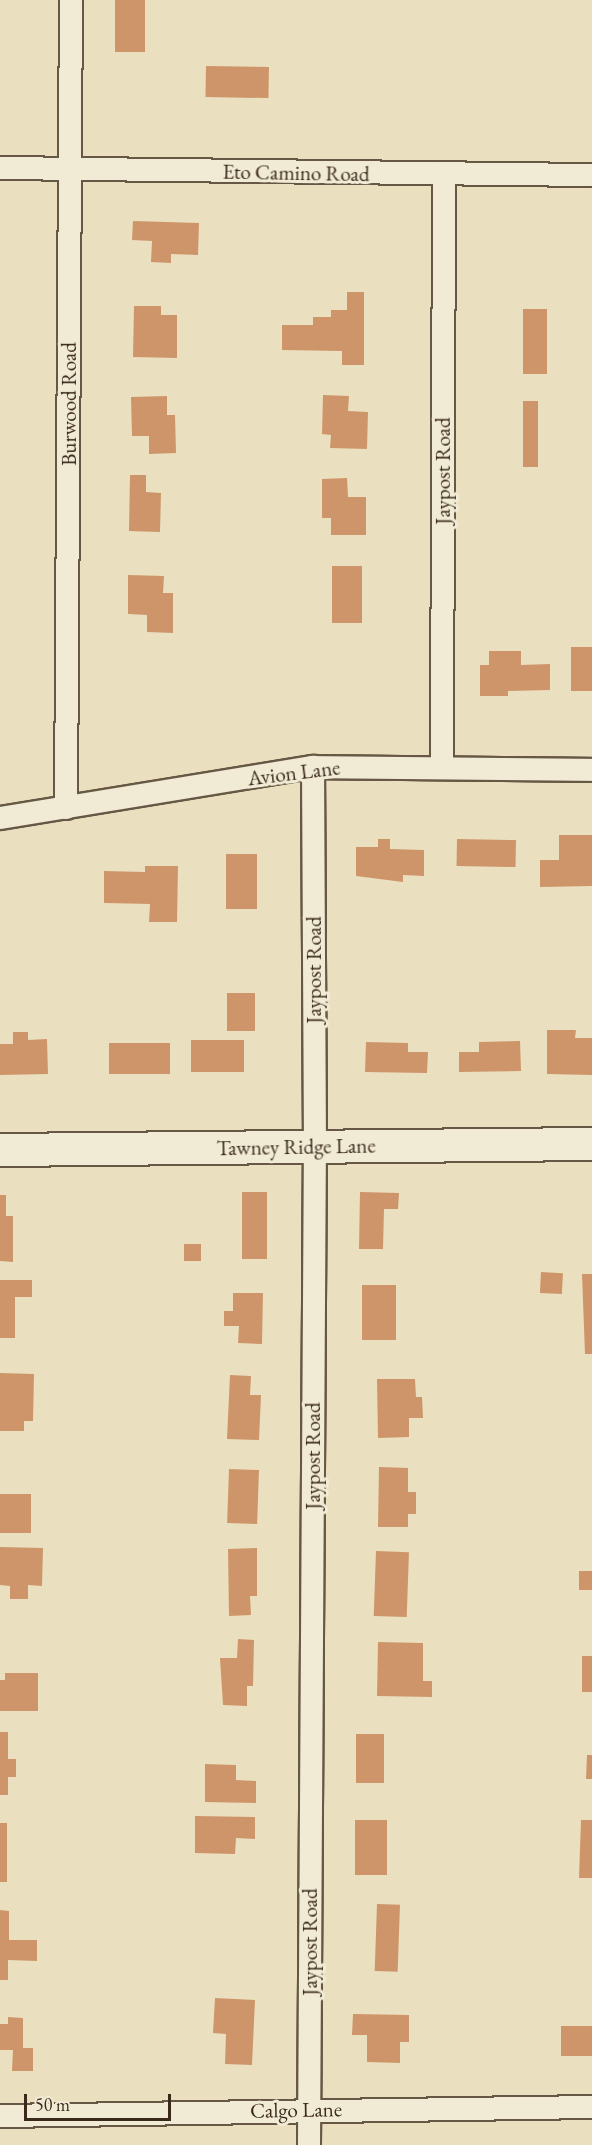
<!DOCTYPE html>
<style>
body{margin:0}
#map{position:relative;width:592px;height:2145px;overflow:hidden;background:#eae0bf;font-family:"EB Garamond",serif}
div>[style]{position:absolute}
.building>*{inset:0;background:#ce956a;transform-origin:0 0}
.roads{filter:drop-shadow(2px 0 #675845) drop-shadow(-2px 0 #675845) drop-shadow(0 2px #675845) drop-shadow(0 -2px #675845)}
.street>*{height:22px;margin:-11px;padding:0 11px;transform-origin:11px;border-radius:11px;background:#f1ebd5}
.secondary>*{height:32px;margin:-16px;padding:0 16px;transform-origin:16px;border-radius:16px;background:#f1ebd5}
span{translate:-50% -50%;white-space:nowrap;text-align:center;line-height:1.15;-webkit-text-stroke:6px #f1ebd5;paint-order:stroke}
.street-label{font-size:21px;color:#3b2a1c}
.scale{position:absolute;left:24px;top:2094px;width:147px;height:27px;box-sizing:border-box;border:3px solid #3b2a1c;border-top:0;padding-left:8px;font-size:18px;line-height:21px;white-space:nowrap;color:#3b2a1c;-webkit-text-stroke:4px #f1ebd5;paint-order:stroke}
</style>
<div id="map">
<div class="building">
<i style="left:115px;top:0;width:30px;height:52px"></i>
<i style="left:206px;top:66px;width:63px;height:31px;rotate:1deg"></i>
<i style="clip-path:polygon(133px 221px,199px 223px,198px 255px,171px 254px,171px 263px,151px 262px,152px 241px,132px 240px)"></i>
<i style="clip-path:polygon(347px 292px,364px 292px,364px 365px,342px 365px,342px 351px,282px 350px,282px 325px,313px 325px,313px 317px,331px 317px,331px 310px,347px 310px)"></i>
<i style="clip-path:polygon(134px 306px,161px 306px,161px 315px,177px 315px,177px 358px,133px 357px)"></i>
<i style="left:523px;top:309px;width:24px;height:65px"></i>
<i style="clip-path:polygon(323px 395px,349px 396px,348px 411px,368px 412px,367px 449px,330px 448px,331px 435px,322px 434px)"></i>
<i style="clip-path:polygon(167px 396px,167px 415px,175px 415px,176px 453px,149px 454px,149px 436px,132px 436px,131px 397px)"></i>
<i style="left:523px;top:401px;width:15px;height:66px"></i>
<i style="clip-path:polygon(130px 475px,146px 475px,146px 492px,161px 493px,160px 532px,129px 531px)"></i>
<i style="clip-path:polygon(347px 478px,348px 497px,366px 497px,366px 535px,331px 535px,331px 518px,322px 518px,322px 479px)"></i>
<i style="left:332px;top:566px;width:30px;height:57px"></i>
<i style="clip-path:polygon(128px 575px,164px 576px,163px 593px,173px 593px,173px 633px,147px 632px,147px 615px,128px 614px)"></i>
<i style="left:571px;top:647px;width:21px;height:44px"></i>
<i style="clip-path:polygon(489px 651px,521px 651px,521px 665px,550px 664px,550px 690px,508px 691px,508px 696px,480px 696px,480px 665px,489px 665px)"></i>
<i style="clip-path:polygon(559px 835px,592px 835px,592px 886px,540px 887px,540px 860px,559px 860px)"></i>
<i style="clip-path:polygon(378px 839px,390px 839px,390px 849px,424px 850px,424px 876px,403px 875px,403px 882px,356px 876px,356px 847px,378px 847px)"></i>
<i style="left:457px;top:839px;width:59px;height:27px;rotate:1deg"></i>
<i style="left:226px;top:854px;width:31px;height:55px"></i>
<i style="clip-path:polygon(145px 866px,178px 866px,177px 922px,149px 922px,150px 904px,104px 903px,104px 871px,145px 872px)"></i>
<i style="left:227px;top:993px;width:28px;height:38px"></i>
<i style="clip-path:polygon(547px 1030px,576px 1030px,575px 1038px,592px 1038px,592px 1075px,547px 1074px)"></i>
<i style="clip-path:polygon(13px 1032px,28px 1032px,28px 1040px,47px 1039px,48px 1074px,0 1075px,0 1044px,13px 1044px)"></i>
<i style="left:244px;top:1040px;width:32px;height:53px;rotate:90deg"></i>
<i style="clip-path:polygon(520px 1041px,521px 1071px,459px 1072px,459px 1052px,479px 1052px,479px 1042px)"></i>
<i style="clip-path:polygon(366px 1042px,408px 1043px,408px 1052px,428px 1052px,427px 1073px,365px 1072px)"></i>
<i style="left:109px;top:1043px;width:61px;height:31px"></i>
<i style="left:242px;top:1192px;width:25px;height:67px"></i>
<i style="clip-path:polygon(360px 1192px,399px 1193px,398px 1209px,384px 1209px,383px 1249px,359px 1249px)"></i>
<i style="clip-path:polygon(0 1195px,6px 1195px,6px 1216px,13px 1216px,13px 1262px,0 1261px)"></i>
<i style="left:184px;top:1244px;width:17px;height:17px"></i>
<i style="left:541px;top:1272px;width:22px;height:21px;rotate:3deg"></i>
<i style="clip-path:polygon(582px 1274px,592px 1274px,592px 1354px,585px 1354px)"></i>
<i style="clip-path:polygon(0 1280px,32px 1280px,32px 1297px,15px 1297px,15px 1338px,0 1338px)"></i>
<i style="left:362px;top:1285px;width:34px;height:55px"></i>
<i style="clip-path:polygon(233px 1293px,263px 1293px,262px 1344px,238px 1343px,239px 1326px,224px 1326px,224px 1311px,233px 1311px)"></i>
<i style="clip-path:polygon(0 1373px,34px 1374px,33px 1421px,24px 1421px,24px 1431px,0 1431px)"></i>
<i style="clip-path:polygon(230px 1375px,251px 1376px,250px 1395px,261px 1395px,259px 1440px,227px 1439px)"></i>
<i style="clip-path:polygon(377px 1379px,415px 1379px,416px 1397px,422px 1397px,423px 1418px,409px 1418px,409px 1437px,378px 1438px)"></i>
<i style="clip-path:polygon(379px 1467px,408px 1468px,408px 1492px,416px 1492px,416px 1514px,408px 1514px,408px 1527px,378px 1527px)"></i>
<i style="left:229px;top:1469px;width:30px;height:54px;rotate:2deg"></i>
<i style="left:0;top:1494px;width:31px;height:39px"></i>
<i style="clip-path:polygon(0 1547px,43px 1548px,42px 1586px,28px 1585px,28px 1599px,10px 1599px,10px 1586px,0 1585px)"></i>
<i style="clip-path:polygon(257px 1548px,257px 1596px,250px 1596px,251px 1615px,229px 1616px,228px 1549px)"></i>
<i style="left:376px;top:1551px;width:33px;height:65px;rotate:2deg"></i>
<i style="left:579px;top:1571px;width:13px;height:19px"></i>
<i style="clip-path:polygon(238px 1639px,254px 1640px,253px 1686px,247px 1686px,247px 1706px,223px 1705px,220px 1658px,237px 1658px)"></i>
<i style="clip-path:polygon(378px 1642px,423px 1643px,423px 1681px,432px 1681px,432px 1697px,377px 1696px)"></i>
<i style="left:582px;top:1656px;width:10px;height:36px"></i>
<i style="clip-path:polygon(5px 1673px,38px 1673px,38px 1711px,0 1711px,0 1680px,5px 1680px)"></i>
<i style="clip-path:polygon(0 1732px,8px 1732px,8px 1759px,16px 1759px,16px 1777px,8px 1777px,8px 1795px,0 1795px)"></i>
<i style="left:356px;top:1734px;width:28px;height:49px"></i>
<i style="clip-path:polygon(587px 1755px,592px 1755px,592px 1779px,586px 1779px)"></i>
<i style="clip-path:polygon(205px 1764px,236px 1765px,236px 1780px,256px 1781px,256px 1803px,205px 1802px)"></i>
<i style="clip-path:polygon(195px 1816px,255px 1817px,255px 1839px,236px 1838px,235px 1854px,195px 1853px)"></i>
<i style="left:355px;top:1820px;width:32px;height:55px"></i>
<i style="clip-path:polygon(581px 1820px,592px 1820px,592px 1878px,579px 1878px)"></i>
<i style="left:0;top:1823px;width:7px;height:59px"></i>
<i style="left:377px;top:1904px;width:23px;height:67px;rotate:2deg"></i>
<i style="clip-path:polygon(0 1910px,9px 1911px,9px 1940px,37px 1940px,37px 1961px,8px 1960px,8px 1980px,0 1980px)"></i>
<i style="clip-path:polygon(215px 1998px,255px 2000px,252px 2065px,225px 2064px,226px 2034px,213px 2033px)"></i>
<i style="clip-path:polygon(353px 2014px,409px 2015px,409px 2042px,400px 2042px,400px 2063px,367px 2062px,367px 2035px,352px 2035px)"></i>
<i style="clip-path:polygon(8px 2017px,23px 2018px,23px 2048px,33px 2048px,33px 2071px,12px 2071px,13px 2050px,0 2050px,0 2024px,8px 2024px)"></i>
<i style="left:592px;top:2026px;width:30px;height:31px;rotate:90deg"></i>
</div>
<div class="roads">
<div class="street">
<i style="left:0;top:168px;width:592px;rotate:0.68deg"></i>
<i style="left:442px;top:766px;width:591px;rotate:-89.81deg"></i>
<i style="left:66px;top:808px;width:808px;rotate:-89.65deg"></i>
<i style="left:0;top:818px;width:317px;rotate:-9.3deg"></i>
<i style="left:313px;top:767px;width:279px;rotate:0.6deg"></i>
<i style="left:0;top:2116px;width:592px;rotate:-0.87deg"></i>
<i style="left:309px;top:2145px;width:998px;rotate:-89.66deg"></i>
<i style="left:315px;top:1147px;width:380px;rotate:-90.3deg"></i>
</div>
<div class="secondary">
<i style="left:0;top:1150px;width:592px;rotate:-0.58deg"></i>
</div>
</div>
<div class="street-label">
<span style="left:296px;top:173px;rotate:1deg">Eto Camino Road</span>
<span style="left:69px;top:404px;rotate:-90deg">Burwood Road</span>
<span style="left:443px;top:471px;rotate:-90deg">Jaypost Road</span>
<span style="left:294px;top:773px;rotate:-7deg">Avion Lane</span>
<span style="left:314px;top:970px;rotate:-90deg">Jaypost Road</span>
<span style="left:296px;top:1147px;rotate:-1deg">Tawney Ridge Lane</span>
<span style="left:313px;top:1456px;rotate:-90deg">Jaypost Road</span>
<span style="left:310px;top:1942px;rotate:-90deg">Jaypost Road</span>
<span style="left:296px;top:2110px;rotate:-1deg">Calgo Lane</span>
</div>
<div class="scale">50 m</div>
</div>
